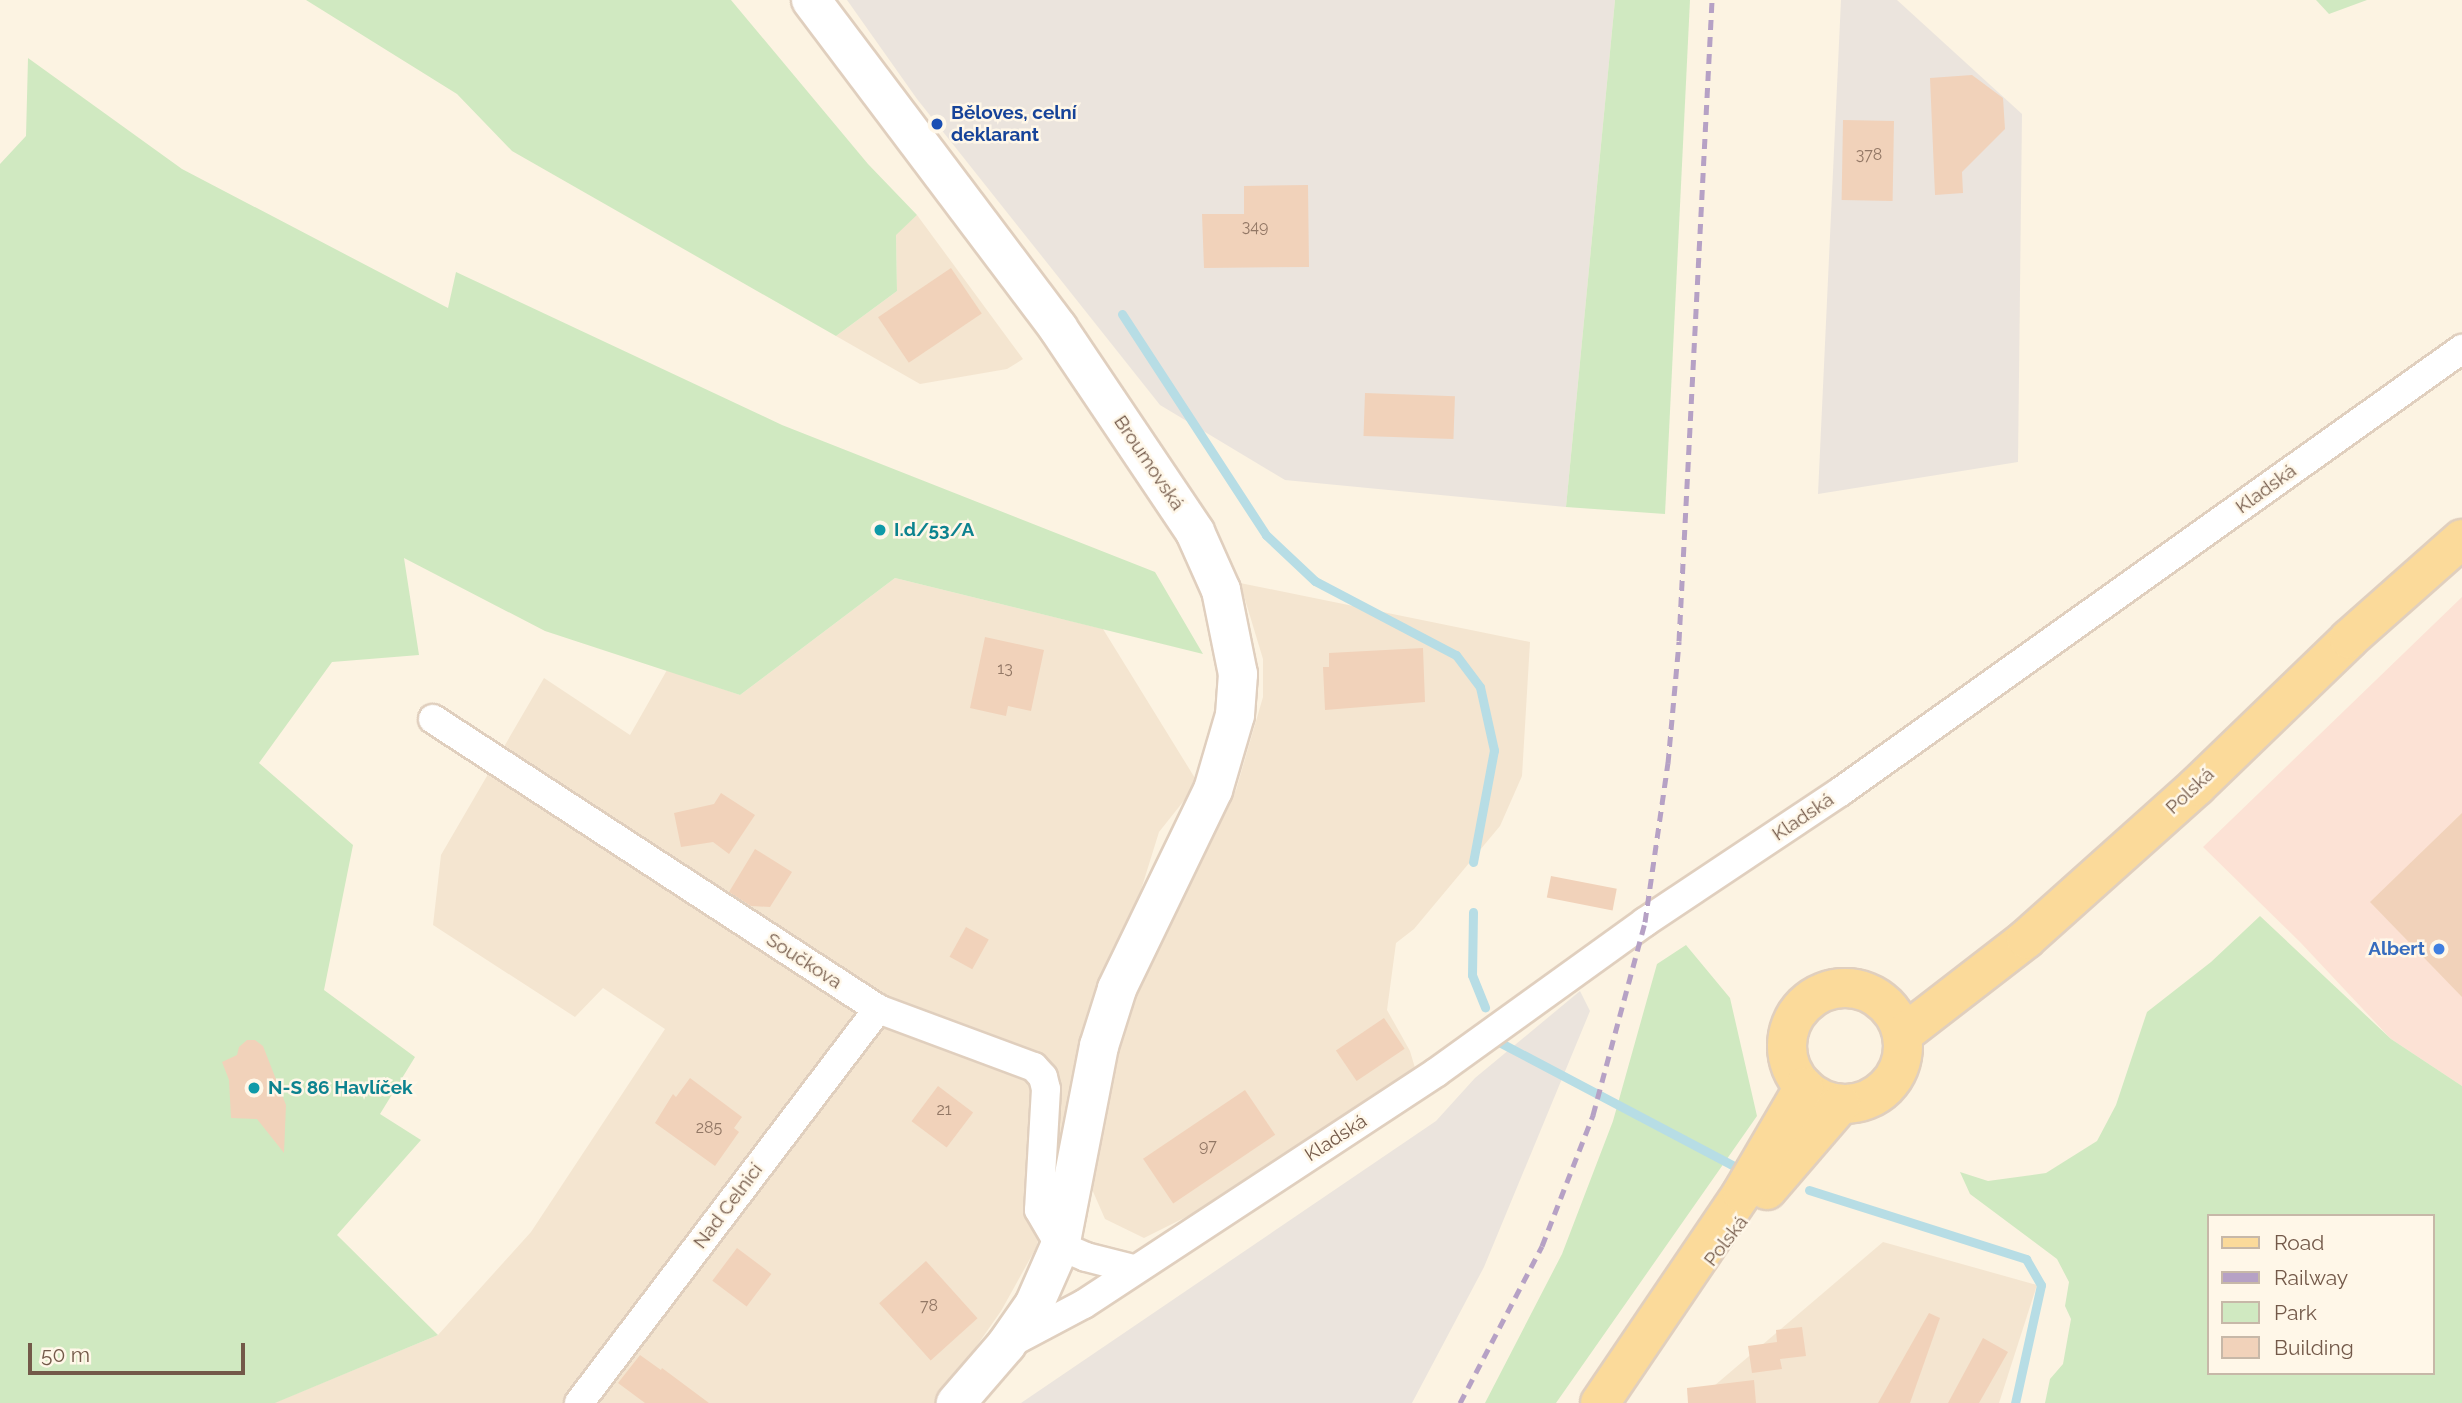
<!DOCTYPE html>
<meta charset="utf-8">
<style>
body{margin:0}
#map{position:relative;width:2462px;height:1403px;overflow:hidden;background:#fcf3e2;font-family:Raleway,sans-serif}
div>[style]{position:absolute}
.residential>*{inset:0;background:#f4e5d0}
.commercial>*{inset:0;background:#fce2d5}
.industrial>*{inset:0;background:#ebe4dd}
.green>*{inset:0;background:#d0e9c1}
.stream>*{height:9px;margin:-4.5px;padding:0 4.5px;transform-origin:4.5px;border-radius:4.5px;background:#b7dde5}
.building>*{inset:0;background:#f1d2ba;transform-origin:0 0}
.roads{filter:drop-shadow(2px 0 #e0cfbe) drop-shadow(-2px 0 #e0cfbe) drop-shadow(0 2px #e0cfbe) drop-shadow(0 -2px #e0cfbe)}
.minor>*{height:28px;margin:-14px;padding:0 14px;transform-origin:14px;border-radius:14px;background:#fff}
.secondary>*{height:38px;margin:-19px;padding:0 19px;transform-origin:19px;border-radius:19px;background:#fff}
.primary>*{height:38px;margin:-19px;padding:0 19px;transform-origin:19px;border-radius:19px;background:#fbda9a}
.primary>.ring{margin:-19px;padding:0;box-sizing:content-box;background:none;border:38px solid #fbda9a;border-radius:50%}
.rail>*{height:5px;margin-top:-2.5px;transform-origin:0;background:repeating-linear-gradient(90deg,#b6a1c5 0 10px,transparent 0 17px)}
.dots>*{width:19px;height:19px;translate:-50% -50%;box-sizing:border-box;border:4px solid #fff7e8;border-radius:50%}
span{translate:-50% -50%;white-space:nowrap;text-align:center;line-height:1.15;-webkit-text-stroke:5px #fff7e8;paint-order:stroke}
.number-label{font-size:16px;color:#927765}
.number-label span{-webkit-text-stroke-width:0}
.transit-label{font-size:19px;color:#164399;font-weight:700}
.left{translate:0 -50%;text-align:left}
.street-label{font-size:19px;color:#735949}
.culture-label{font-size:19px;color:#0d838f;font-weight:700}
.shop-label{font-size:19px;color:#366cbe;font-weight:700}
.right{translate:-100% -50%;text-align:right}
.legend{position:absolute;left:2207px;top:1214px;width:228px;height:161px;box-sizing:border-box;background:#fff7e8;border:2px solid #c7b8a8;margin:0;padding:9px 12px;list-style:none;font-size:21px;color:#735949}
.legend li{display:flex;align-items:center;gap:14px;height:35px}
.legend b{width:35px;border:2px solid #c7b8a8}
.scale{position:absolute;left:28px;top:1343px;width:217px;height:32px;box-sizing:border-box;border:4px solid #735949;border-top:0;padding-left:9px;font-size:21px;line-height:24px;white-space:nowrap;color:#735949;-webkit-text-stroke:5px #fff7e8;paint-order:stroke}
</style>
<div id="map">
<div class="residential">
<i style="clip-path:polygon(917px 215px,1023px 359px,1007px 369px,920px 384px,836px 336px,897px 291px,896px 234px)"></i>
<i style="clip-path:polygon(895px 578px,1103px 629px,1198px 783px,1159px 832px,1084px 1073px,1036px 1248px,1001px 1311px,946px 1390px,936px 1403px,274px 1403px,438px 1335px,531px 1232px,665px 1029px,603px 988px,575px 1017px,433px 925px,441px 855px,544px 678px,630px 735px,667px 670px,740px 695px)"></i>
<i style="clip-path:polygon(1240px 583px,1530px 642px,1522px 776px,1500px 826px,1414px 929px,1396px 943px,1387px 1010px,1410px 1051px,1415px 1068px,1192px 1214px,1144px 1238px,1105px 1219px,1091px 1187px,1128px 1011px,1166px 915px,1236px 790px,1263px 697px,1263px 659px)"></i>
<i style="clip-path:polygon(1883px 1242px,2037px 1285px,1999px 1403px,1694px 1403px)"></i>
</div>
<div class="commercial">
<i style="clip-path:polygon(2462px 597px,2462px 1086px,2391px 1039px,2300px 942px,2203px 847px)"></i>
</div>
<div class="industrial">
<i style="clip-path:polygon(847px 0,1615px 0,1566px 507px,1285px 480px,1160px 405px,917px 99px)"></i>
<i style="clip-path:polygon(1841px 0,1897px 0,2022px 114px,2018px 462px,1818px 494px)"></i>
<i style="clip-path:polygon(1580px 991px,1590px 1011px,1484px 1267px,1412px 1403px,1021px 1403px,1436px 1121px,1475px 1078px)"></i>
</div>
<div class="green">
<i style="clip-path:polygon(306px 0,731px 0,868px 164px,917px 215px,896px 235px,897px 291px,836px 336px,512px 151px,457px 94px)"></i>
<i style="clip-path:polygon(1615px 0,1690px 0,1665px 514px,1566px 507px)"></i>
<i style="clip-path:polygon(2316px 0,2367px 0,2329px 14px)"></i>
<i style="clip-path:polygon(28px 58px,182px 169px,448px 308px,456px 272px,782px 425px,1155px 572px,1203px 654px,895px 578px,740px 695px,545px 631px,404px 558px,419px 655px,332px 662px,259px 763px,353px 845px,324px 990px,415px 1057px,380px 1114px,421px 1140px,337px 1235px,438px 1335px,275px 1403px,0 1403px,0 164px,26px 136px)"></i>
<i style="clip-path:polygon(evenodd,2260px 916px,2391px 1039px,2462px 1086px,2462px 1403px,2045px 1403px,2050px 1379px,2063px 1364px,2071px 1319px,2065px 1306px,2069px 1282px,2057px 1259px,1970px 1194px,1960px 1172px,1988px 1181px,2046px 1173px,2097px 1141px,2116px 1105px,2147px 1012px,2211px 962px,2260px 916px,2208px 1216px,2432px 1216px,2432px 1373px,2208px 1373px,2208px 1216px)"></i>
<i style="clip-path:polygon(1686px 945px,1730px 998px,1757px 1116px,1556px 1403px,1485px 1403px,1562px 1254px,1613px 1121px,1657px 964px)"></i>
</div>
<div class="stream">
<i style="left:1122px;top:314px;width:264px;rotate:56.9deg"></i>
<i style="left:1266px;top:535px;width:67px;rotate:43.2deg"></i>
<i style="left:1315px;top:581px;width:159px;rotate:27.7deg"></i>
<i style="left:1456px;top:655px;width:40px;rotate:53deg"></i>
<i style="left:1480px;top:687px;width:65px;rotate:77.5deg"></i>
<i style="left:1494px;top:750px;width:114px;rotate:100.6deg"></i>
<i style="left:1473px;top:912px;width:63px;rotate:90.9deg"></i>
<i style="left:1472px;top:975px;width:35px;rotate:68deg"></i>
<i style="left:1499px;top:1042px;width:270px;rotate:27.8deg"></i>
<i style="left:1809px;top:1190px;width:228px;rotate:17.6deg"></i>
<i style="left:2026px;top:1259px;width:30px;rotate:60deg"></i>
<i style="left:2041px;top:1285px;width:121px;rotate:102.4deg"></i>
</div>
<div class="building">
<i style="clip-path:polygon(1972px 75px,2003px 98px,2005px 129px,1962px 172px,1963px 193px,1935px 195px,1930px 78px)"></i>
<i style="left:1843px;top:120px;width:51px;height:80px;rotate:1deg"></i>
<i style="clip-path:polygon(1308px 185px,1309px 267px,1204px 268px,1202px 214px,1244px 214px,1244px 186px)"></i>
<i style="left:951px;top:268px;width:55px;height:88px;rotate:56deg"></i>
<i style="left:1365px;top:393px;width:90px;height:43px;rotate:2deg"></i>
<i style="clip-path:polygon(985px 637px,1044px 650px,1031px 711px,1008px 706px,1006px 716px,970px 708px)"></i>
<i style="clip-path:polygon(1423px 648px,1425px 702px,1325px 710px,1323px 667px,1329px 667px,1329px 653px)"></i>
<i style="clip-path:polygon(721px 793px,755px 815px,729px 854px,713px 842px,681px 847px,674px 813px,714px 804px)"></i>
<i style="clip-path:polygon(2462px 813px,2462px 997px,2370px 902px)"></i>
<i style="clip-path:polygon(755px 849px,792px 872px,770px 907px,751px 906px,729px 892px)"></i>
<i style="left:1551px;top:876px;width:67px;height:22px;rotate:11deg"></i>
<i style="left:966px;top:927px;width:26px;height:34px;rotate:29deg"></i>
<i style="left:1384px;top:1018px;width:37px;height:58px;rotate:56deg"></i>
<i style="clip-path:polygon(247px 1040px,255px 1040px,263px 1046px,286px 1105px,284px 1153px,257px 1119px,231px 1118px,229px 1080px,222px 1062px,237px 1055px,239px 1047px)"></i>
<i style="clip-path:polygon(690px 1078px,742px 1117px,734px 1128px,739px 1132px,715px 1166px,655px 1123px,673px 1094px,676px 1097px)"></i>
<i style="left:938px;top:1086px;width:44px;height:44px;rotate:37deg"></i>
<i style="left:1245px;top:1090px;width:54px;height:123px;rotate:56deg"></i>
<i style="left:737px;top:1248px;width:43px;height:41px;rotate:37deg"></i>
<i style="left:926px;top:1261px;width:77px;height:63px;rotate:48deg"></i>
<i style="clip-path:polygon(1929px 1313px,1940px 1318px,1910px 1403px,1878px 1403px)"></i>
<i style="clip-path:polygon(1802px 1327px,1806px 1356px,1780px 1359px,1782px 1369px,1752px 1373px,1748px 1346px,1777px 1342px,1776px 1330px)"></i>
<i style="clip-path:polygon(1983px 1338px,2008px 1352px,1979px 1403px,1948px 1403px)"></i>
<i style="clip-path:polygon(640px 1355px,661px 1370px,662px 1368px,709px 1403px,645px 1403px,618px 1383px)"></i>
<i style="clip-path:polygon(1754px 1380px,1756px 1403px,1688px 1403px,1687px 1388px)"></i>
</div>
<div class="roads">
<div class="minor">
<i style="left:433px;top:719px;width:531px;rotate:33.09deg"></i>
<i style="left:878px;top:1009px;width:166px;rotate:20.4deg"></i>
<i style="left:1034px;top:1067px;width:13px;rotate:48deg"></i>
<i style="left:1043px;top:1077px;width:12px;rotate:76deg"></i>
<i style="left:1046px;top:1089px;width:121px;rotate:93.3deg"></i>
<i style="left:1039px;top:1210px;width:42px;rotate:59.7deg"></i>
<i style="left:1060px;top:1246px;width:28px;rotate:23deg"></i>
<i style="left:1086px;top:1257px;width:49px;rotate:14.3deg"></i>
<i style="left:1012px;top:1342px;width:81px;rotate:-27.8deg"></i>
<i style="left:1084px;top:1304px;width:422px;rotate:-33.3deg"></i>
<i style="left:1437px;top:1072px;width:256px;rotate:-35.8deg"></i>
<i style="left:1645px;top:922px;width:234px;rotate:-33.7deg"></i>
<i style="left:1840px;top:792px;width:764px;rotate:-35.46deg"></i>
<i style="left:579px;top:1403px;width:495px;rotate:-52.8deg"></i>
</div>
<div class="secondary">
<i style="left:811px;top:0;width:411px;rotate:53deg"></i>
<i style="left:1058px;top:328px;width:246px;rotate:56.1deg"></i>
<i style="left:1195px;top:532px;width:64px;rotate:65.9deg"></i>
<i style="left:1221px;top:590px;width:86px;rotate:78.6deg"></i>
<i style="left:1238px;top:674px;width:41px;rotate:94.2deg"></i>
<i style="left:1235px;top:715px;width:78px;rotate:106.3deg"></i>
<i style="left:1213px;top:790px;width:221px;rotate:115.8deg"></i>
<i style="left:1117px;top:989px;width:60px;rotate:107.5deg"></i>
<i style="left:1099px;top:1046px;width:204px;rotate:101deg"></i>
<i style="left:1060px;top:1246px;width:64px;rotate:113.8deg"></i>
<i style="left:1034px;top:1305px;width:49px;rotate:125deg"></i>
<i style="left:1006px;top:1345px;width:77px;rotate:130.8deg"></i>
</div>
<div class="primary">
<i class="ring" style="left:1787px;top:988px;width:78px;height:78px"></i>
<i style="left:1902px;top:1035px;width:157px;rotate:-37.7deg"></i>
<i style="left:2026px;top:939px;width:229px;rotate:-41.8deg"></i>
<i style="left:2197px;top:786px;width:211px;rotate:-44deg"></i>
<i style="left:2349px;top:639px;width:151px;rotate:-41.5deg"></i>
<i style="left:1767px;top:1190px;width:113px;rotate:-49.3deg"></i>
<i style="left:1600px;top:1403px;width:254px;rotate:-55.9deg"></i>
<i style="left:1742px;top:1193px;width:123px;rotate:-59.7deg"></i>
</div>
</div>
<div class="rail">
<i style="left:1460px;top:1403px;width:177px;rotate:-62.4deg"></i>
<i style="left:1542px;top:1246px;width:141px;rotate:-68.7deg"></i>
<i style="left:1593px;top:1115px;width:200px;rotate:-74.9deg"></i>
<i style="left:1645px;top:922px;width:161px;rotate:-81.8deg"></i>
<i style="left:1668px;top:763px;width:122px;rotate:-84.8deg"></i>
<i style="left:1679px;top:641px;width:642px;rotate:-87.05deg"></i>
</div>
<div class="dots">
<i style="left:937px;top:124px;background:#1a4fb4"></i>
<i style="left:880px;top:530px;background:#0f9aa8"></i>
<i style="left:2439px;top:949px;background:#3f7fe0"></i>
<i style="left:254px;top:1088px;background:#0f9aa8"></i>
</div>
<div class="number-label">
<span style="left:1869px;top:155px">378</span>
<span style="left:1255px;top:227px">349</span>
<span style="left:1005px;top:669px">13</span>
<span style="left:944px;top:1110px">21</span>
<span style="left:709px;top:1128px">285</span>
<span style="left:1208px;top:1146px">97</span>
<span style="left:929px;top:1306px">78</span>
</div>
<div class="transit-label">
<span class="left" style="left:951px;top:124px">Běloves, celní<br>deklarant</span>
</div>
<div class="street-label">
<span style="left:1149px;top:463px;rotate:56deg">Broumovská</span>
<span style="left:2266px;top:489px;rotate:-36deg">Kladská</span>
<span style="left:2190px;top:791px;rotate:-43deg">Polská</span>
<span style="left:1803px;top:817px;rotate:-34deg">Kladská</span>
<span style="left:804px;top:961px;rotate:33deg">Součkova</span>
<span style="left:1336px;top:1138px;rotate:-33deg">Kladská</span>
<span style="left:728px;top:1206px;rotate:-53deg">Nad Celnicí</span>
<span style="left:1726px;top:1241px;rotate:-52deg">Polská</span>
</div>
<div class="culture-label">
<span class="left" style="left:894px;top:530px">I.d/53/A</span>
<span class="left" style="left:268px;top:1088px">N-S 86 Havlíček</span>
</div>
<div class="shop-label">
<span class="right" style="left:2425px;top:949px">Albert</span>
</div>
<ul class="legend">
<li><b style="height:9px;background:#fbda9a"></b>Road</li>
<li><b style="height:9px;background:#b6a1c5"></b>Railway</li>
<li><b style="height:19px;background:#d0e9c1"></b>Park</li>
<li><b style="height:19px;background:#f1d2ba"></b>Building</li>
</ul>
<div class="scale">50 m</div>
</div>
